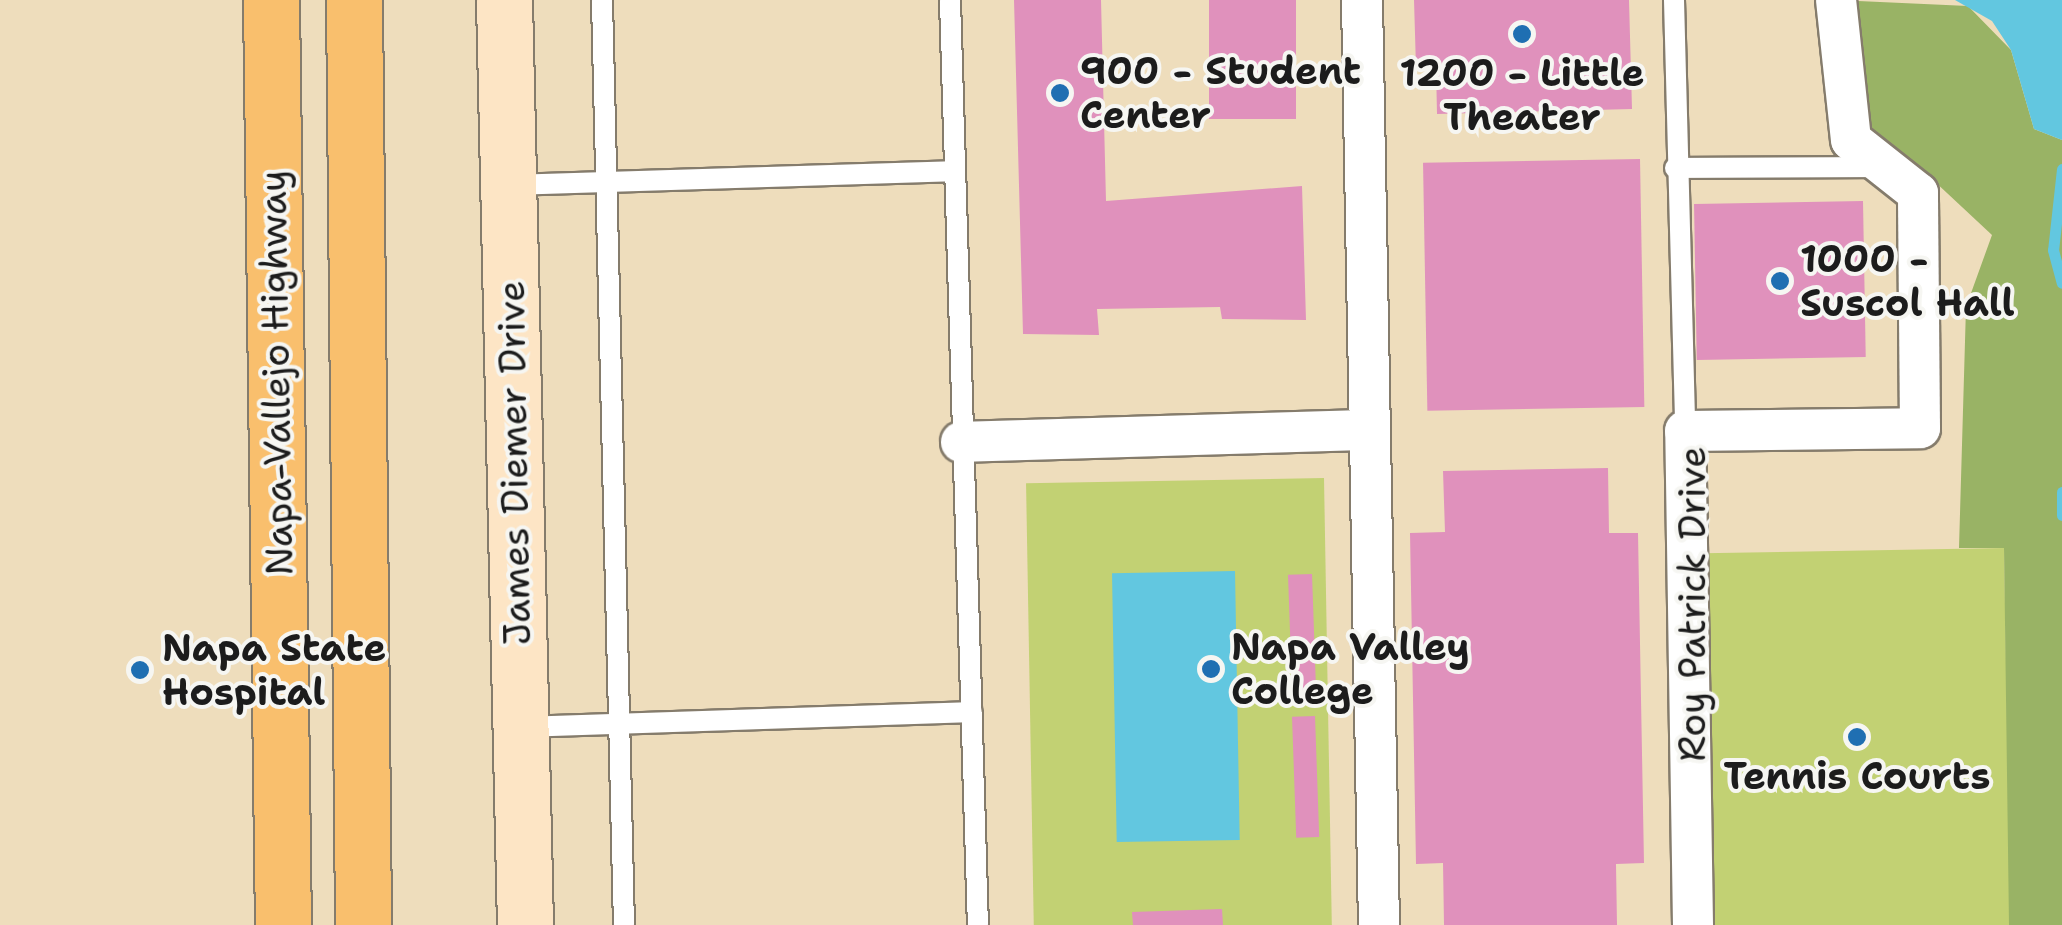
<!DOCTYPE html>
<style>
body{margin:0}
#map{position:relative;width:2062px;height:925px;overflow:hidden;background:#eeddbc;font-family:"Shantell Sans",sans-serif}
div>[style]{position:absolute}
.green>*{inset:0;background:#c2d173;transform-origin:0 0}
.forest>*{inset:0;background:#99b365}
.water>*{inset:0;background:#62c7e0;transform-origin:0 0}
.stream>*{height:11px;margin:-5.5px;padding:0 5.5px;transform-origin:5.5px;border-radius:5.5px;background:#62c7e0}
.building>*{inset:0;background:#e091bc;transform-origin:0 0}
.roads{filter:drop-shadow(2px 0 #857c6c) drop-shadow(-2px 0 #857c6c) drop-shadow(0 2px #857c6c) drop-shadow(0 -2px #857c6c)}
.lane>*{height:20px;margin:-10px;padding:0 10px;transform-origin:10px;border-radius:10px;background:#fff}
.street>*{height:40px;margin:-20px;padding:0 20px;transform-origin:20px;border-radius:20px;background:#fff}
.secondary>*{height:55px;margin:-27.5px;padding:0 27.5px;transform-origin:27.5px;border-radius:27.5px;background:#fde5c5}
.primary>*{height:55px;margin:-27.5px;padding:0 27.5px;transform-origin:27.5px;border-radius:27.5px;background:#f9bf6d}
.dots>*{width:28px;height:28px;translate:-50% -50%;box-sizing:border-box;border:5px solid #f6f6f2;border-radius:50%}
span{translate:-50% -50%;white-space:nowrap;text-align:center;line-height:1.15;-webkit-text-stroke:8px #f6f6f2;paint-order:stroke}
.poi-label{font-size:38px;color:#1c1c1c;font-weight:700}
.left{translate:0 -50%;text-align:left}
.street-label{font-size:38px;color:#1c1c1c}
</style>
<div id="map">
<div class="green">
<i style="left:1324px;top:478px;width:447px;height:298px;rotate:89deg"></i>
<i style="left:2004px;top:548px;width:377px;height:301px;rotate:89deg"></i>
</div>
<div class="forest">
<i style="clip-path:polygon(1836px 0,1968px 6px,2011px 50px,2034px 129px,2062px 140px,2062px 925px,2009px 925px,2004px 548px,1959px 548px,1966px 307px,1992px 235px,1917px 165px,1869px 135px)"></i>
</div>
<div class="water">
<i style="clip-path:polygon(1955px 0,2062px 0,2062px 140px,2034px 129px,2011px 50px,1992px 21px)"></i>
<i style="left:1235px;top:571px;width:269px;height:123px;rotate:89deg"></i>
</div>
<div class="stream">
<i style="left:2062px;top:169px;width:81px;rotate:96.3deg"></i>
<i style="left:2053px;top:250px;width:34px;rotate:75deg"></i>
<i style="left:2062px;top:492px;width:23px;rotate:90deg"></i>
</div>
<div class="building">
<i style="clip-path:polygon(1014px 0,1101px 0,1106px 201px,1302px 186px,1306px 320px,1222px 319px,1220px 307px,1097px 309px,1099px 335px,1023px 334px)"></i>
<i style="left:1209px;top:0;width:87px;height:119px"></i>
<i style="clip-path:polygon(1414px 0,1629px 0,1632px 109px,1437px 114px,1436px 67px,1416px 68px)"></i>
<i style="left:1640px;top:159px;width:248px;height:217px;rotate:89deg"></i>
<i style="left:1863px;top:201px;width:156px;height:169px;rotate:89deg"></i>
<i style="clip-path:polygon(1608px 468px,1609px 533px,1638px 533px,1644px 863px,1616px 864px,1617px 925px,1444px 925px,1443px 863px,1416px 864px,1410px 533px,1445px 532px,1443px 471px)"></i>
<i style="left:1312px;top:574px;width:121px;height:24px;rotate:88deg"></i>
<i style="left:1315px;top:716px;width:121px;height:23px;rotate:88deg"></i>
<i style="clip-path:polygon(1222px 909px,1223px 925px,1133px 925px,1132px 912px)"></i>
</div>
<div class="roads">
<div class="lane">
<i style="left:602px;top:0;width:925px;rotate:88.64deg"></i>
<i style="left:950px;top:0;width:925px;rotate:88.27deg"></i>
<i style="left:1674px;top:0;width:431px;rotate:88.5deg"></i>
<i style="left:1675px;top:168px;width:202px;rotate:-0.3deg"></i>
<i style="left:512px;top:185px;width:438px;rotate:-1.8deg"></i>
<i style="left:524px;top:727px;width:448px;rotate:-1.9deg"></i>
</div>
<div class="street">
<i style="left:1362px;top:0;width:925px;rotate:88.95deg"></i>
<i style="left:961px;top:442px;width:408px;rotate:-1.7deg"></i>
<i style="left:1693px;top:925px;width:494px;rotate:-90.9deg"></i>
<i style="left:1685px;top:431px;width:235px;rotate:-0.7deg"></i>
<i style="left:1920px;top:428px;width:235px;rotate:-90.5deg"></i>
<i style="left:1918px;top:193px;width:85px;rotate:-141.7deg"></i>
<i style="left:1851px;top:140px;width:141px;rotate:-96.1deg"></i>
</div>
<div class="secondary">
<i style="left:504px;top:0;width:925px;rotate:88.7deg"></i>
</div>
<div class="primary">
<i style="left:271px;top:0;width:925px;rotate:89.26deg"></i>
<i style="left:354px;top:0;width:925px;rotate:89.44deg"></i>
</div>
</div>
<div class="dots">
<i style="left:1522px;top:34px;background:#1f6fb2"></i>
<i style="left:1060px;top:93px;background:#1f6fb2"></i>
<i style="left:1780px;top:281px;background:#1f6fb2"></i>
<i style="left:1211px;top:669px;background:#1f6fb2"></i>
<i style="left:140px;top:670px;background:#1f6fb2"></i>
<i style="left:1857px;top:737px;background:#1f6fb2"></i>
</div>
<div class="poi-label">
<span class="left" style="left:1080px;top:93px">900 - Student<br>Center</span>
<span style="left:1522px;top:95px">1200 - Little<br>Theater</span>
<span class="left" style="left:1800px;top:281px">1000 -<br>Suscol Hall</span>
<span class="left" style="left:1231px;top:669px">Napa Valley<br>College</span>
<span class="left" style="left:162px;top:670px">Napa State<br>Hospital</span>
<span style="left:1857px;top:776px">Tennis Courts</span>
</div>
<div class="street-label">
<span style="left:276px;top:373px;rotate:-91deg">Napa-Vallejo Highway</span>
<span style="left:514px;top:463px;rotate:-91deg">James Diemer Drive</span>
<span style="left:1692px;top:604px;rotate:-90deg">Roy Patrick Drive</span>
</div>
</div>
